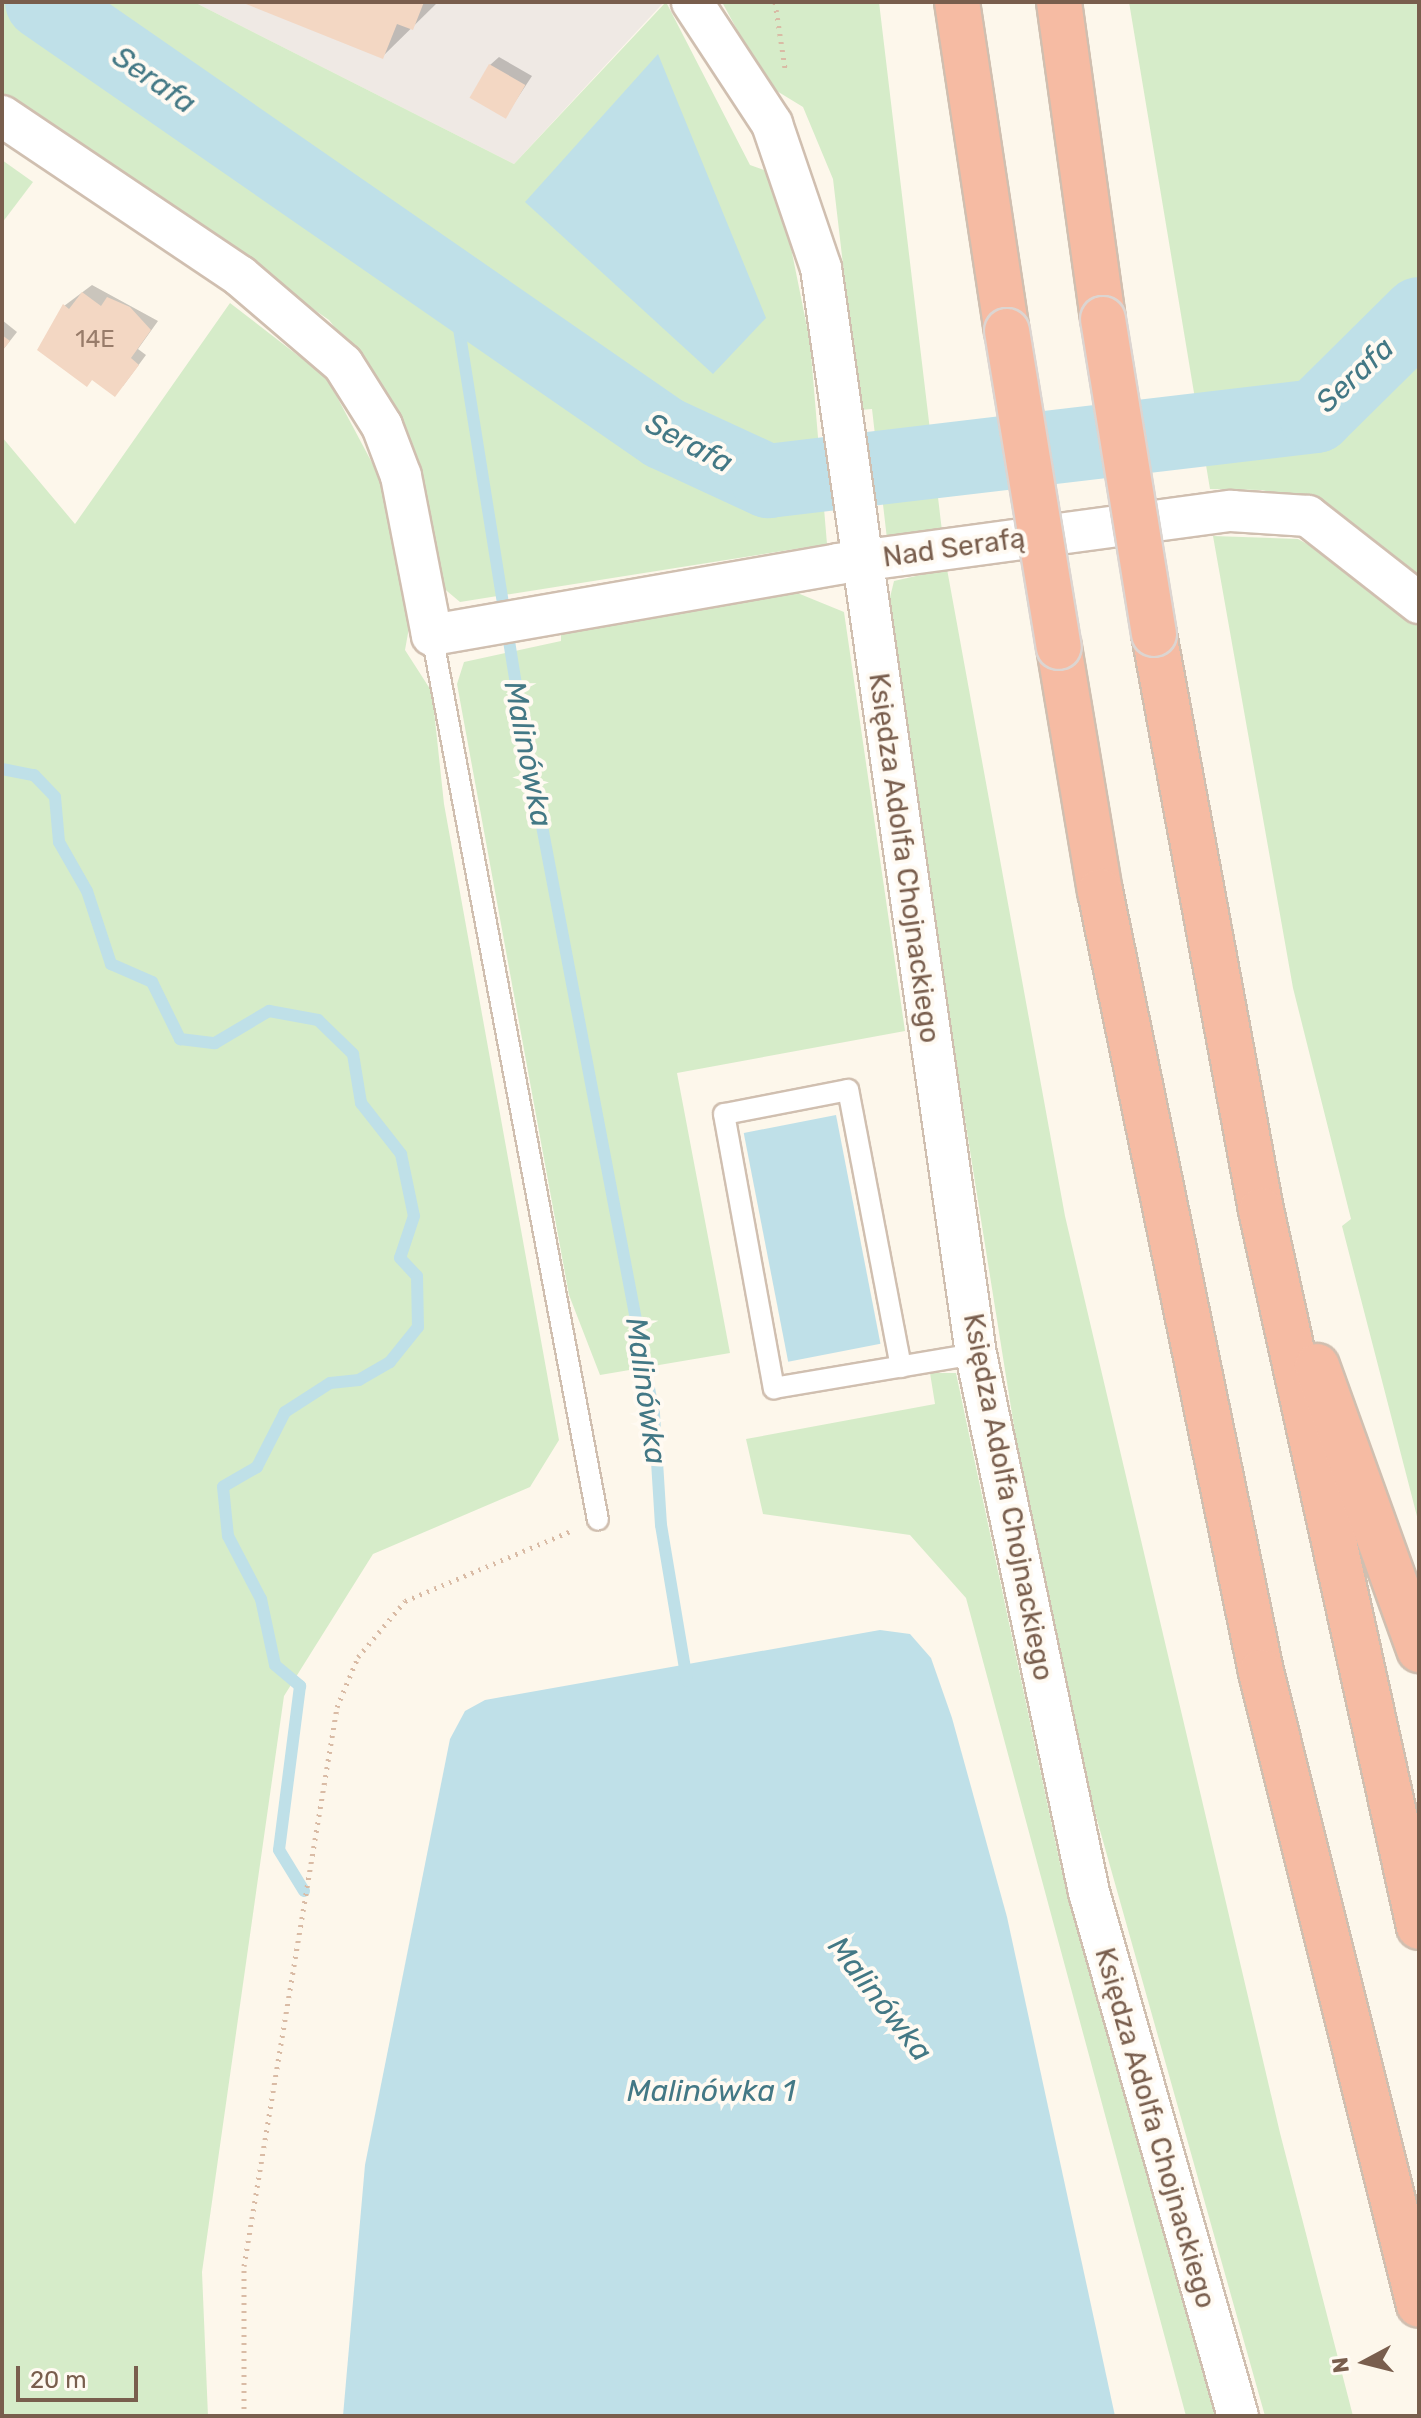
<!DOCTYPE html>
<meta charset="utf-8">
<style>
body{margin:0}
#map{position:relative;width:1421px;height:2418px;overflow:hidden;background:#fdf7eb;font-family:Rubik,sans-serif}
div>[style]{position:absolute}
.industrial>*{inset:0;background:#efe9e4}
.green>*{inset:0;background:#d6ecc9}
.water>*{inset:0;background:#bfe0e8;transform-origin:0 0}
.shadow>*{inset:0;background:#0003}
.stream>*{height:12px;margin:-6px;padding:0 6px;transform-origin:6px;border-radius:6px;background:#bfe0e8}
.river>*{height:74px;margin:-37px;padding:0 37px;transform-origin:37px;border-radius:37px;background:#bfe0e8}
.building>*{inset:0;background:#f3d7c3;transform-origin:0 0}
.path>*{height:5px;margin-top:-2.5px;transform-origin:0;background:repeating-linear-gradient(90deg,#d9bba5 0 2px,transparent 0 8px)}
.roads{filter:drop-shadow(2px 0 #d0bfb0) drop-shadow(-2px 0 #d0bfb0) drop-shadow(0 2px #d0bfb0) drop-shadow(0 -2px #d0bfb0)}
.service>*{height:20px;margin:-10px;padding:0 10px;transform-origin:10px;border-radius:10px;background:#fff}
.minor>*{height:40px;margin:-20px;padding:0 20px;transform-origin:20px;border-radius:20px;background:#fff}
.motorway>*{height:44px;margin:-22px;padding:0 22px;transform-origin:22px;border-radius:22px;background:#f6bba3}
.bridges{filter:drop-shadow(2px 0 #dcd5d1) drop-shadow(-2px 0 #dcd5d1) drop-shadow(0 2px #dcd5d1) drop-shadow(0 -2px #dcd5d1)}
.motorway-bridge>*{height:44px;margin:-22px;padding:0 22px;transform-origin:22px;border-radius:22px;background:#f6bba3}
span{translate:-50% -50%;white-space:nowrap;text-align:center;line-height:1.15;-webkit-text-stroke:8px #fffaf2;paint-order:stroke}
.number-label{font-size:24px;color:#987c6a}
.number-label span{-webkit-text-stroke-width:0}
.street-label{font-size:28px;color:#795e4d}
.water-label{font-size:30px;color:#437885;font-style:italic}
.frame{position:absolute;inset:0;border:4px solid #795e4d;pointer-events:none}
.north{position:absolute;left:1325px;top:2322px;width:80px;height:80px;-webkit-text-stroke:6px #fffaf2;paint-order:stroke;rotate:263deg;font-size:22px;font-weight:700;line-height:32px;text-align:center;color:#795e4d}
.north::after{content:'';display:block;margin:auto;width:28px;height:36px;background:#795e4d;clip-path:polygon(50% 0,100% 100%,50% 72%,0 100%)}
.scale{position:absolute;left:16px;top:2366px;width:122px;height:36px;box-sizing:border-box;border:4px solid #795e4d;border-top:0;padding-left:10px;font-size:24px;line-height:28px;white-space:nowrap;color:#795e4d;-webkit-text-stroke:6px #fffaf2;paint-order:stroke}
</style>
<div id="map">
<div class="industrial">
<i style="clip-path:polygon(194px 2px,664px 2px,514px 164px)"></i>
</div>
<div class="green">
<i style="clip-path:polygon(2px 2px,194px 2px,514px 164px,666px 2px,750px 165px,767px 171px,784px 213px,810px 342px,827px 544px,460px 602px,441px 586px,367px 370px,329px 320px,2px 93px)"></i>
<i style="clip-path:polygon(722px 2px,879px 2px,942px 531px,887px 539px,872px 409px,860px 410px,833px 179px,803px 107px,767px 85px)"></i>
<i style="clip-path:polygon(1129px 2px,1419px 2px,1419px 590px,1310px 503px,1262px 490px,1210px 489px)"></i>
<i style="clip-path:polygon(2px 160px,33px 182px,2px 223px)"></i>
<i style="clip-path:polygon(230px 303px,327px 378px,387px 491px,410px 622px,405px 650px,432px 692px,444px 804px,559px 1440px,530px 1487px,373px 1554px,284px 1696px,202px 2272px,208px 2416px,2px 2416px,2px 437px,75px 524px)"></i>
<i style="clip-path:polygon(1213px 536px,1298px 539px,1353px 569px,1419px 623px,1419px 1524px,1342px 1226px,1351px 1219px,1293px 988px)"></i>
<i style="clip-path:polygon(947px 569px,1065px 1216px,1280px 2133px,1353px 2416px,1265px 2416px,1094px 1809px,1024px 1489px,885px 618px,894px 581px)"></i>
<i style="clip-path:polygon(795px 592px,844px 612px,905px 1031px,677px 1073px,730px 1353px,600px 1375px,569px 1295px,457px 684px,464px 662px,561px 641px,561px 626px)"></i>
<i style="clip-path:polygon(930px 1373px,956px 1373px,1061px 1868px,1216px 2416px,1186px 2416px,966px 1598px,910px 1535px,763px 1514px,746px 1439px,935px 1404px)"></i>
</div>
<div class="water">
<i style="clip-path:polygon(658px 54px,766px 318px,713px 374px,525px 202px)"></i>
<i style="left:836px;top:1115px;width:233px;height:94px;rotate:79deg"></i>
<i style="clip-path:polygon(880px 1630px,910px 1634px,931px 1658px,952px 1718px,1007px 1917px,1115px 2416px,343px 2416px,365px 2165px,450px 1739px,465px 1711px,485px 1700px)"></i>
</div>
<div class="shadow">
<i style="clip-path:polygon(248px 2px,438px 2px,382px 57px)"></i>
<i style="clip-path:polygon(499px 57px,532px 76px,505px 117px,490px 65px)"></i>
<i style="clip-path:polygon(92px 285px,158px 321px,138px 349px,146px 355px,123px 386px,93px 378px,64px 306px)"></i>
<i style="clip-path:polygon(2px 320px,17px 332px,2px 351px)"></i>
</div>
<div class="stream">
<i style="left:452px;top:285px;width:442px;rotate:80.9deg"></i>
<i style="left:522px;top:721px;width:705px;rotate:79.22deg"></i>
<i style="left:654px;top:1414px;width:111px;rotate:86.4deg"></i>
<i style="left:661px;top:1525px;width:158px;rotate:80.5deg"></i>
<i style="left:2px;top:769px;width:33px;rotate:11deg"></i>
<i style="left:34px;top:775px;width:30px;rotate:46deg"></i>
<i style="left:55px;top:797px;width:45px;rotate:84.9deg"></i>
<i style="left:59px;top:842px;width:56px;rotate:60.3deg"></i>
<i style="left:87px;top:891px;width:77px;rotate:71.8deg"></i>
<i style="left:111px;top:964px;width:45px;rotate:23.7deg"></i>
<i style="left:152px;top:982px;width:64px;rotate:63.8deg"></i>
<i style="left:180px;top:1039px;width:35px;rotate:7deg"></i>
<i style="left:215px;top:1043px;width:63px;rotate:-30.7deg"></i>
<i style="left:269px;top:1011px;width:50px;rotate:10.4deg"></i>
<i style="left:318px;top:1020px;width:49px;rotate:44.2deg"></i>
<i style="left:353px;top:1054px;width:50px;rotate:80.7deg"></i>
<i style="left:361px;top:1103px;width:65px;rotate:51.9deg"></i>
<i style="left:401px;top:1154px;width:63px;rotate:78.2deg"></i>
<i style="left:414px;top:1216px;width:44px;rotate:108.4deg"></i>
<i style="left:400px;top:1258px;width:25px;rotate:47deg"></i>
<i style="left:417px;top:1276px;width:51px;rotate:88.9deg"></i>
<i style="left:418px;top:1327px;width:45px;rotate:128.7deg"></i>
<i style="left:390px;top:1362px;width:36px;rotate:150deg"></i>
<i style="left:359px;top:1380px;width:29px;rotate:174deg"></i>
<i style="left:330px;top:1383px;width:54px;rotate:147.2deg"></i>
<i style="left:285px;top:1412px;width:62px;rotate:117deg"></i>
<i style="left:257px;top:1467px;width:39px;rotate:150deg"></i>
<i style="left:223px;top:1487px;width:49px;rotate:84.2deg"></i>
<i style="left:228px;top:1536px;width:71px;rotate:62.4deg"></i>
<i style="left:261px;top:1599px;width:67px;rotate:78deg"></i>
<i style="left:275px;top:1665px;width:33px;rotate:40deg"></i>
<i style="left:300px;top:1686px;width:165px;rotate:97.3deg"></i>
<i style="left:279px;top:1850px;width:48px;rotate:58.6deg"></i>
</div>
<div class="river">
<i style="left:42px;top:2px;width:757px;rotate:34.72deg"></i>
<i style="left:664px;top:433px;width:115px;rotate:24.8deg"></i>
<i style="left:768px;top:481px;width:552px;rotate:-6.76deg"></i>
<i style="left:1316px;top:416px;width:145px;rotate:-44.7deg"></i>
</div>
<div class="building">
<i style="clip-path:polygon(241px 2px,424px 2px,413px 30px,397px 24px,383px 59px)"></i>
<i style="left:489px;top:64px;width:42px;height:39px;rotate:30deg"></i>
<i style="clip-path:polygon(82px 292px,101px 306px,107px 297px,130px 307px,151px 330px,131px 358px,139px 365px,115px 397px,92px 380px,87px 387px,37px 350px,63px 304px,69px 309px)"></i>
<i style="clip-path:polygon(2px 335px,10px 341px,2px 351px)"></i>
</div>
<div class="path">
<i style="left:775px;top:2px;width:67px;rotate:81.4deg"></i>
<i style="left:244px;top:2416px;width:150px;rotate:-90deg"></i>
<i style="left:244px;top:2266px;width:567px;rotate:-80.55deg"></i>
<i style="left:337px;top:1707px;width:54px;rotate:-67.2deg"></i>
<i style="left:358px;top:1657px;width:73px;rotate:-50deg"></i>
<i style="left:405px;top:1601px;width:180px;rotate:-22.9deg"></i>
</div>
<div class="roads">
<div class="service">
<i style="left:432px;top:635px;width:900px;rotate:79.38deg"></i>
<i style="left:901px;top:1367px;width:282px;rotate:-100.8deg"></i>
<i style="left:848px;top:1090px;width:126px;rotate:169deg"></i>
<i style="left:724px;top:1114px;width:279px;rotate:79.7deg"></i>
<i style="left:774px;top:1388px;width:205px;rotate:-9.6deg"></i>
</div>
<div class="minor">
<i style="left:692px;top:2px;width:146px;rotate:56.7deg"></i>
<i style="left:772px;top:124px;width:152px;rotate:71.2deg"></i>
<i style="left:821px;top:268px;width:1097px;rotate:81.88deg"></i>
<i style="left:976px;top:1354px;width:550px;rotate:78.14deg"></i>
<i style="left:1089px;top:1892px;width:545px;rotate:74.13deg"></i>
<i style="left:2px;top:116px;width:287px;rotate:33.9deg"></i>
<i style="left:240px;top:276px;width:135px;rotate:40.5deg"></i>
<i style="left:343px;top:364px;width:73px;rotate:57.8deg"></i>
<i style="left:382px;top:426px;width:53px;rotate:69.2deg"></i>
<i style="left:401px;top:476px;width:162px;rotate:79deg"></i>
<i style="left:432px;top:635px;width:411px;rotate:-9.9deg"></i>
<i style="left:837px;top:564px;width:398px;rotate:-7.7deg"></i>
<i style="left:1231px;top:511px;width:77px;rotate:3.7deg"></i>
<i style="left:1308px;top:516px;width:141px;rotate:38.1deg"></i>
</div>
<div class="motorway">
<i style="left:957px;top:2px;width:333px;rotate:81.4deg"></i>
<i style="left:1059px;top:2px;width:320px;rotate:82.1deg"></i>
<i style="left:1154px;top:634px;width:586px;rotate:79.48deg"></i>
<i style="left:1261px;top:1210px;width:734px;rotate:77.57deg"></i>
<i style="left:1059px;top:647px;width:247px;rotate:80.5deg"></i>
<i style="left:1100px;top:891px;width:797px;rotate:78.35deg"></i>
<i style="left:1261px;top:1672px;width:652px;rotate:75.99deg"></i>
<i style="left:1317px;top:1366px;width:302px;rotate:70.2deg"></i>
</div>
</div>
<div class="bridges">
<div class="motorway-bridge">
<i style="left:1103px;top:319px;width:319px;rotate:80.8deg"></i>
<i style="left:1007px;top:331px;width:320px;rotate:80.7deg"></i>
</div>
</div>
<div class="number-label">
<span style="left:95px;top:340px">14E</span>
</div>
<div class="street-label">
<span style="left:954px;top:548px;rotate:-8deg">Nad Serafą</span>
<span style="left:904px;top:858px;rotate:82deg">Księdza Adolfa Chojnackiego</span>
<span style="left:1008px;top:1497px;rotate:79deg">Księdza Adolfa Chojnackiego</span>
<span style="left:1155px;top:2128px;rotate:74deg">Księdza Adolfa Chojnackiego</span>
</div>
<div class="water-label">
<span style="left:154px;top:80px;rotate:35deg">Serafa</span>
<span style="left:1355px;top:375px;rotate:-43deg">Serafa</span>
<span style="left:689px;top:443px;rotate:28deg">Serafa</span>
<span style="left:528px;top:754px;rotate:79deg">Malinówka</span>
<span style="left:646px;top:1391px;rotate:82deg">Malinówka</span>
<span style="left:880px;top:1999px;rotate:52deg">Malinówka</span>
<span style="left:711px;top:2091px">Malinówka 1</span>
</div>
<div class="frame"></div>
<div class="north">N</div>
<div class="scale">20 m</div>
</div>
